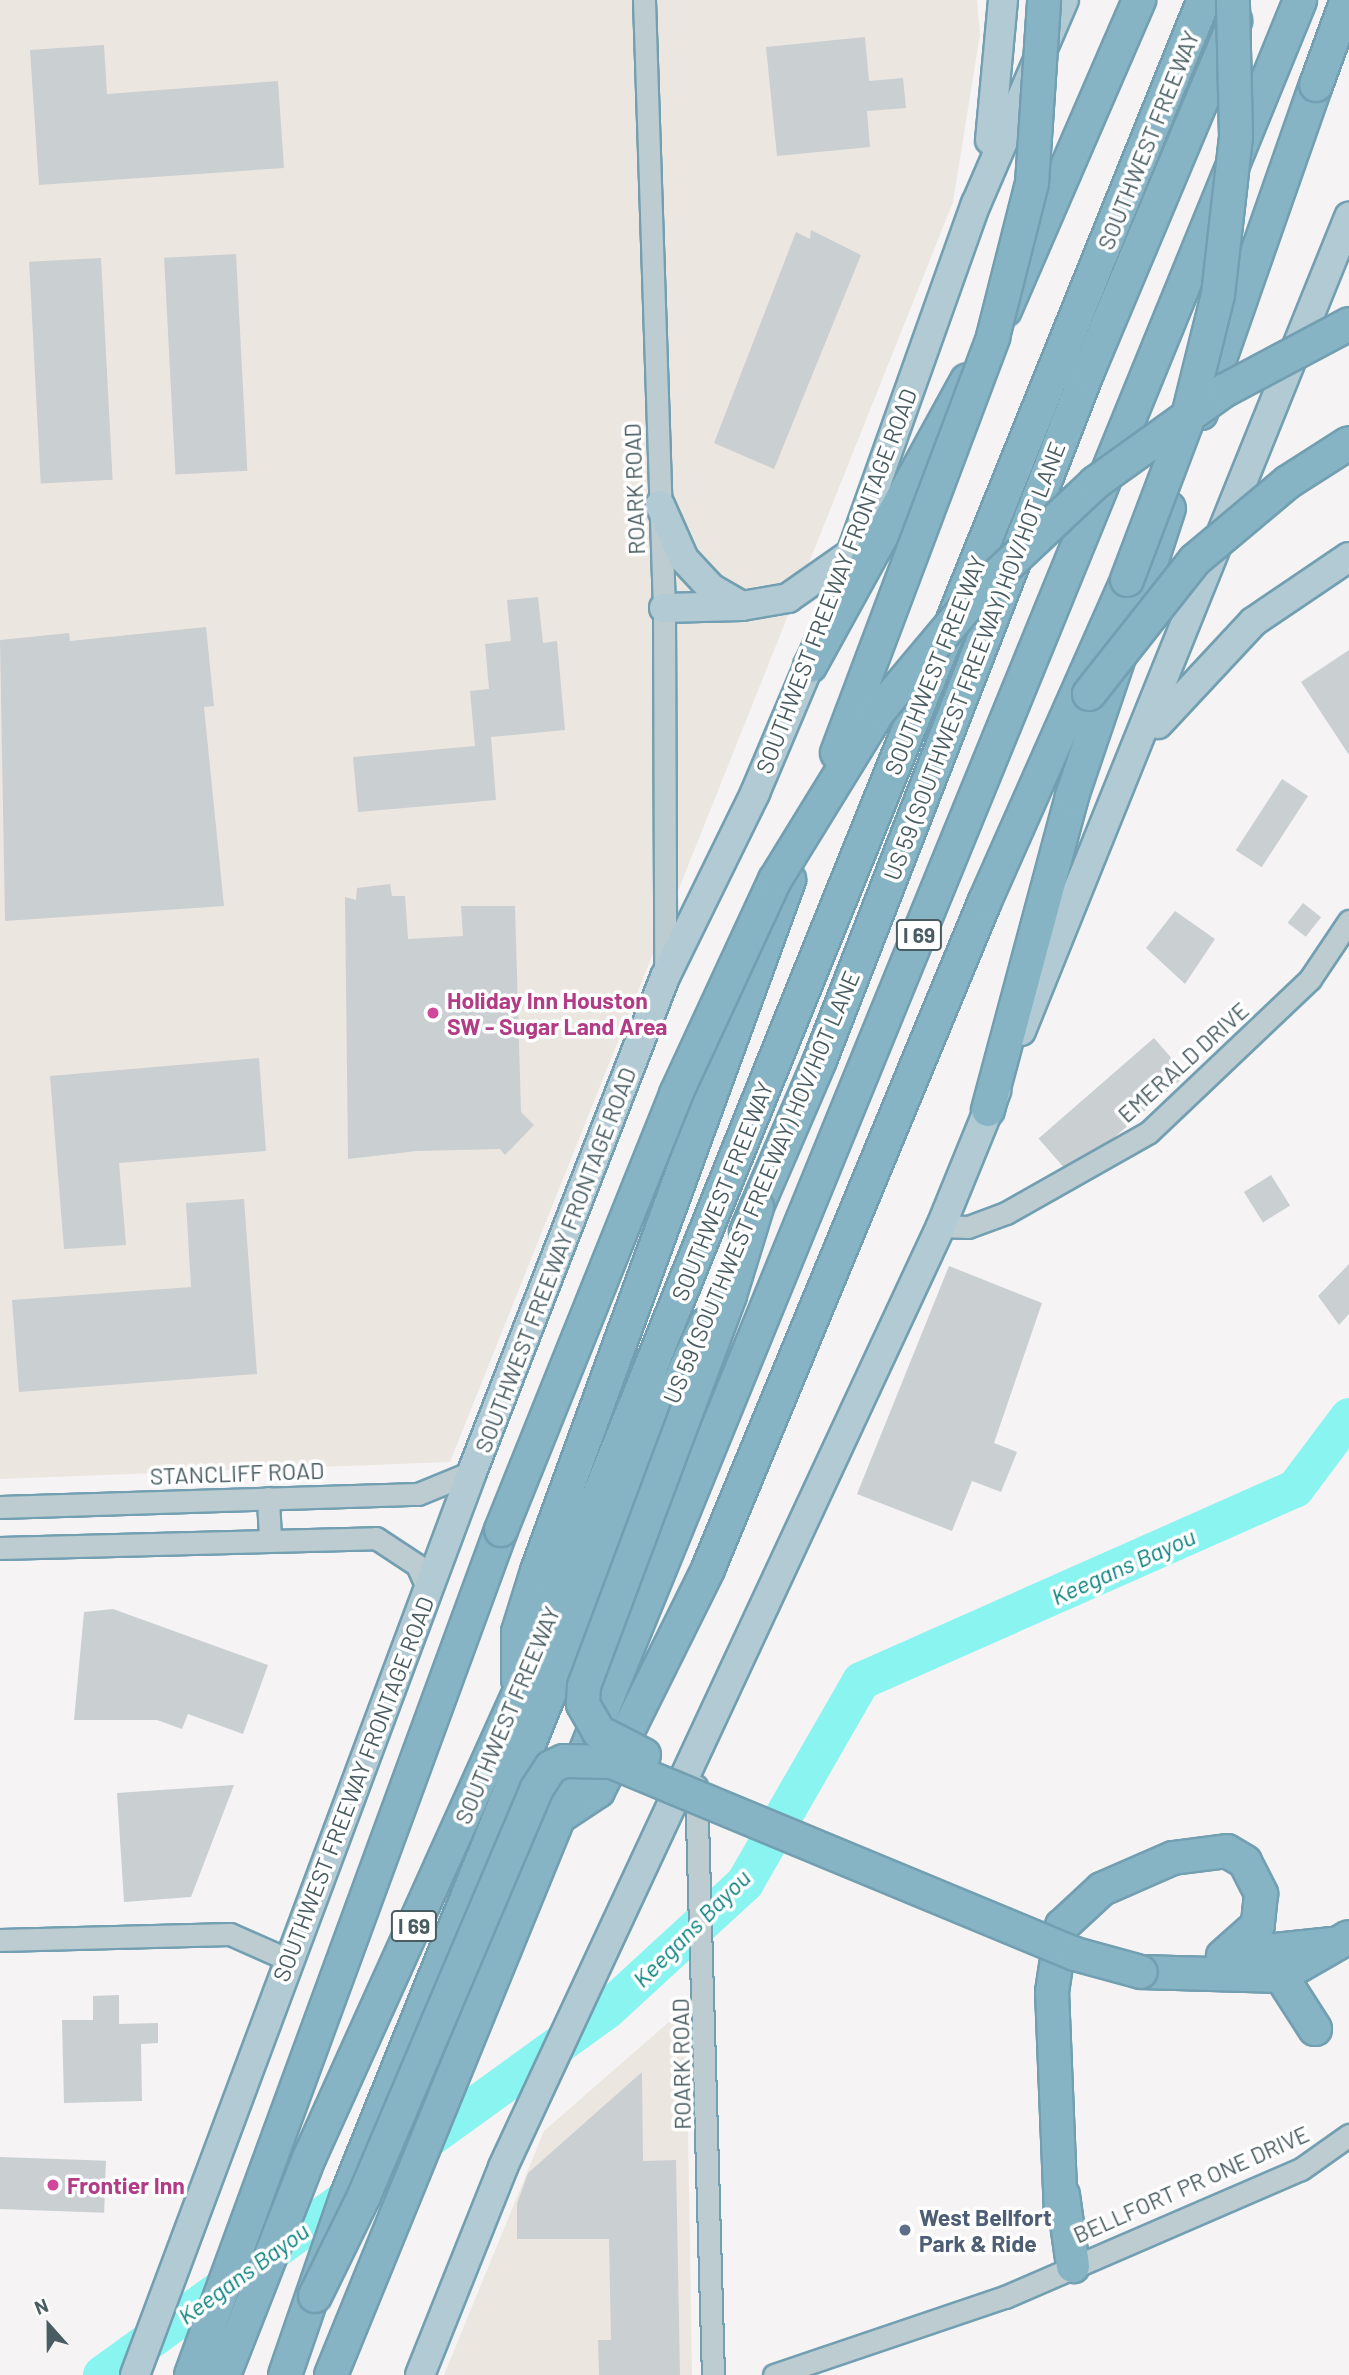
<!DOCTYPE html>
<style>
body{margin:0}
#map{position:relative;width:1349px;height:2375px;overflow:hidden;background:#f5f3f3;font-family:Barlow,sans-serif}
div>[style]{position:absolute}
.commercial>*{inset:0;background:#ece6e0}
.river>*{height:38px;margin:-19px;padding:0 19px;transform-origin:19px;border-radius:19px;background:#8af4f1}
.building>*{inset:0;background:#cacfd2;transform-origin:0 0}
.roads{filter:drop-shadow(2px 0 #729fb1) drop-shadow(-2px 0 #729fb1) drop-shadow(0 2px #729fb1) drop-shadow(0 -2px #729fb1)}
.minor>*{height:21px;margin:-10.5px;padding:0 10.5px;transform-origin:10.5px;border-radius:10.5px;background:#bdccd0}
.major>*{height:28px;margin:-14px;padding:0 14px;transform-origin:14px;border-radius:14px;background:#b1cad3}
.highway>*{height:32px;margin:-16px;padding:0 16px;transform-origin:16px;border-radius:16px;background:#87b4c5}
.bridges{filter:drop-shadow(2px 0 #729fb1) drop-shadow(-2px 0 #729fb1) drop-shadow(0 2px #729fb1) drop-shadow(0 -2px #729fb1)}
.highway-bridge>*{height:32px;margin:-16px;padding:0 16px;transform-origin:16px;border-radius:16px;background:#87b4c5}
.dots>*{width:19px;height:19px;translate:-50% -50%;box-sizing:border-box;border:4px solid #fff;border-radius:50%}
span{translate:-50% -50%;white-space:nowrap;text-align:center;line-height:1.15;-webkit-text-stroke:7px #fff;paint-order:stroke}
.shield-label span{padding:2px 5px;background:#fff;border:2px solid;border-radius:5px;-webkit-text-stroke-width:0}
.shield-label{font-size:21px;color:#485c62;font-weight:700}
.street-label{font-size:23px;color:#485c62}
.hotel-label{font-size:23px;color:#b23c85;font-weight:700}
.left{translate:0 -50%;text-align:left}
.service-label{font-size:23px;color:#4e5e75;font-weight:700}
.water-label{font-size:24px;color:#06817e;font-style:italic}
.north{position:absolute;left:14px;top:2291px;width:70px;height:70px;-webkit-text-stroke:5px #fff;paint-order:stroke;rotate:339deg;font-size:19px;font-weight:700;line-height:28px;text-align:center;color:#485c62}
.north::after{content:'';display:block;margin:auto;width:24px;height:32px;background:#485c62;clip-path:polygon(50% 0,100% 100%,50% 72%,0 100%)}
</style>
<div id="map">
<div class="commercial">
<i style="clip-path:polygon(0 0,977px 0,980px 34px,953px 202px,450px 1462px,0 1479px)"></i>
<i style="clip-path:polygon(686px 2007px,692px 2375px,444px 2375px,544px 2131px)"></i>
</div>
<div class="river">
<i style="left:102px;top:2375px;width:623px;rotate:-35.86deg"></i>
<i style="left:607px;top:2010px;width:188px;rotate:-42.6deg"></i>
<i style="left:745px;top:1883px;width:233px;rotate:-60.1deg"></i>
<i style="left:861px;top:1681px;width:475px;rotate:-23.9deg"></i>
<i style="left:1295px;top:1489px;width:90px;rotate:-53.1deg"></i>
</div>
<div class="building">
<i style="clip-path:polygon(865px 37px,869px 81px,903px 78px,906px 108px,867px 111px,870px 147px,777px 156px,766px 47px)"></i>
<i style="clip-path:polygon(104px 45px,107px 94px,278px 81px,284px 168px,39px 185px,30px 50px)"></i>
<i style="clip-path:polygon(811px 230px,861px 255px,774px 469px,714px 443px,796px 232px,810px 239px)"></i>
<i style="left:236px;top:254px;width:217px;height:72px;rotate:87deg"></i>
<i style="left:101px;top:258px;width:222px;height:72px;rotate:87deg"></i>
<i style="clip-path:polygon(538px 597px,543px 643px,557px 641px,565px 730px,491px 737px,496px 800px,358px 812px,353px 757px,475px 746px,470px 691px,489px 689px,485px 644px,511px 641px,507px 600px)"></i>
<i style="clip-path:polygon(206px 627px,214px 706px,204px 707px,224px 906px,5px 921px,0 640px,69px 633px,70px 641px)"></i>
<i style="clip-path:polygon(1349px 650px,1349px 755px,1301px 682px)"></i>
<i style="left:1282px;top:779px;width:31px;height:85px;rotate:33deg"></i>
<i style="clip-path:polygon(390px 884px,392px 896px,405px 896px,408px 939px,463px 936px,461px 906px,515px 906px,521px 1112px,534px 1125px,505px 1155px,500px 1149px,417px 1151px,348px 1159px,345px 897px,356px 900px,357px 888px)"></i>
<i style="left:1303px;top:903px;width:23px;height:25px;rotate:38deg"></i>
<i style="clip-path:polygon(1175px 911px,1215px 939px,1185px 984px,1146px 948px)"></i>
<i style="left:1154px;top:1038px;width:49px;height:153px;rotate:49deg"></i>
<i style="clip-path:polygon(259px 1058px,266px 1151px,119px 1163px,126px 1245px,64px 1249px,50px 1076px)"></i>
<i style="left:1271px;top:1175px;width:36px;height:32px;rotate:58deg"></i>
<i style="clip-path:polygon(244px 1199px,257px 1374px,19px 1392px,12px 1300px,191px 1287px,186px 1203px)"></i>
<i style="clip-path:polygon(1349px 1264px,1349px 1314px,1339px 1325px,1318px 1296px)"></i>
<i style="clip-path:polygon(949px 1266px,1042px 1303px,994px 1443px,1017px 1452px,1001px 1492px,972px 1481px,952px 1531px,857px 1494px)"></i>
<i style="clip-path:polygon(113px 1609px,268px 1665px,243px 1734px,188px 1714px,182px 1729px,157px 1720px,74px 1720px,84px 1612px)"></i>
<i style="clip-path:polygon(234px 1785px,191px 1897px,124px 1902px,117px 1793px)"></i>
<i style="clip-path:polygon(119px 1995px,119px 2024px,158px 2023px,158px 2043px,141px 2044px,142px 2101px,64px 2103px,62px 2020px,93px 2020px,93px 1996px)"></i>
<i style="clip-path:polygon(642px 2072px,643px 2161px,676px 2160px,680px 2375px,599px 2375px,598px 2340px,611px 2340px,609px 2239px,517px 2239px,517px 2204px,528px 2173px)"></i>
<i style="left:0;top:2157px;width:106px;height:52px;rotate:2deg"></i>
</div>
<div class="roads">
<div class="minor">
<i style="left:644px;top:0;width:608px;rotate:88.12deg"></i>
<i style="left:664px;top:608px;width:366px;rotate:89.8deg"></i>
<i style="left:941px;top:1226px;width:27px;rotate:2deg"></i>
<i style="left:968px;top:1227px;width:40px;rotate:-20.2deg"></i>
<i style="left:1006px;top:1213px;width:164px;rotate:-29.5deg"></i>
<i style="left:1149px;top:1132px;width:222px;rotate:-43.5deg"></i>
<i style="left:1310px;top:979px;width:70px;rotate:-56.1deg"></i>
<i style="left:268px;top:1498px;width:41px;rotate:87.2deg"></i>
<i style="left:0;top:1507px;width:418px;rotate:-1.8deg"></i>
<i style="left:418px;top:1494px;width:58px;rotate:-22.2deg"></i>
<i style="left:0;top:1548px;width:376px;rotate:-1.5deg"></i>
<i style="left:376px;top:1538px;width:49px;rotate:33.4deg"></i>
<i style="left:417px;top:1565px;width:27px;rotate:66deg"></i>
<i style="left:696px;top:1786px;width:589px;rotate:88.35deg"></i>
<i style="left:0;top:1940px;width:230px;rotate:-1.5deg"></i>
<i style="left:230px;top:1934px;width:64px;rotate:23.8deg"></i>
<i style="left:774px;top:2375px;width:244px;rotate:-18.7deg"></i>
<i style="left:1005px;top:2297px;width:322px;rotate:-23.4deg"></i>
<i style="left:1301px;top:2169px;width:59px;rotate:-35.3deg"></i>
</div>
<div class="major">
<i style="left:990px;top:140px;width:141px;rotate:-84.7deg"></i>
<i style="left:660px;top:505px;width:59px;rotate:66deg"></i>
<i style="left:684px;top:559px;width:40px;rotate:47deg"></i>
<i style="left:711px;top:588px;width:36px;rotate:30deg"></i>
<i style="left:742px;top:606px;width:47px;rotate:-9.9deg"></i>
<i style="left:788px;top:598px;width:78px;rotate:-35.1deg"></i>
<i style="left:834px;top:602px;width:423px;rotate:-70.4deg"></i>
<i style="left:976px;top:204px;width:222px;rotate:-66.7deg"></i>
<i style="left:664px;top:608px;width:78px;rotate:-1.5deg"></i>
<i style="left:1158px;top:724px;width:139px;rotate:-47deg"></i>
<i style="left:1253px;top:622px;width:116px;rotate:-34.1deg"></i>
<i style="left:1021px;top:1031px;width:878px;rotate:-68.05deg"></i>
<i style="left:135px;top:2375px;width:964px;rotate:-69.53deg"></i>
<i style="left:472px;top:1472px;width:531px;rotate:-68.7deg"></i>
<i style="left:665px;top:977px;width:205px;rotate:-63.9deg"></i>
<i style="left:755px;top:793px;width:160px;rotate:-67.1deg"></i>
<i style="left:420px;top:2375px;width:224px;rotate:-68.2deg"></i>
<i style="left:503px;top:2167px;width:1038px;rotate:-65.04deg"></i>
<i style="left:941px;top:1226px;width:146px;rotate:-67.8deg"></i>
</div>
<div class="highway">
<i style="left:1005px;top:310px;width:338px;rotate:-66.6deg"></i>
<i style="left:1201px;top:413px;width:348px;rotate:-70.7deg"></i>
<i style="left:1135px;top:612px;width:109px;rotate:-71.9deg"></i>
<i style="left:810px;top:666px;width:326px;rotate:-61.2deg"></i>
<i style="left:988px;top:1110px;width:325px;rotate:-75deg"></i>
<i style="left:1072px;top:796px;width:147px;rotate:-71.3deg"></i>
<i style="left:746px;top:1232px;width:187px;rotate:-66.7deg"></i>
<i style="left:820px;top:1060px;width:739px;rotate:-68.75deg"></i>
<i style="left:1088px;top:371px;width:380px;rotate:-67.2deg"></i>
<i style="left:518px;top:1680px;width:48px;rotate:-90deg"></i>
<i style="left:518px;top:1632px;width:64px;rotate:-72.7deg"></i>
<i style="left:537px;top:1571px;width:736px;rotate:-69.96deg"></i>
<i style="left:559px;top:1817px;width:47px;rotate:-33.7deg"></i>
<i style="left:598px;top:1791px;width:248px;rotate:-63.6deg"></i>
<i style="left:708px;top:1569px;width:723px;rotate:-67.48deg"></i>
<i style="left:985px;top:901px;width:351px;rotate:-66.1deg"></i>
<i style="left:1227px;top:1955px;width:106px;rotate:-6deg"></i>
<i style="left:1141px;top:1972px;width:140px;rotate:1.6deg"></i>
<i style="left:1281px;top:1976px;width:78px;rotate:-29.8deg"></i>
<i style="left:1281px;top:1976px;width:63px;rotate:57.3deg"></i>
<i style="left:1063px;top:2195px;width:72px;rotate:82deg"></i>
<i style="left:1061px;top:2215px;width:223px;rotate:-92.3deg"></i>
<i style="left:1052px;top:1992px;width:67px;rotate:-81.4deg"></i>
<i style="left:1062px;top:1926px;width:54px;rotate:-42.8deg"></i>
<i style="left:1102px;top:1889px;width:77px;rotate:-23.6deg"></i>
<i style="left:1173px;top:1858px;width:54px;rotate:-7.4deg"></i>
<i style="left:1227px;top:1851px;width:21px;rotate:31deg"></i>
<i style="left:1245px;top:1862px;width:36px;rotate:63deg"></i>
<i style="left:1261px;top:1894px;width:31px;rotate:96deg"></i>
<i style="left:1258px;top:1925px;width:47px;rotate:138.5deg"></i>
<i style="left:191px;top:2375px;width:900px;rotate:-69.85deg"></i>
<i style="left:224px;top:2375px;width:235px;rotate:-68.6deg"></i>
<i style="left:310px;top:2156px;width:506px;rotate:-65.72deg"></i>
<i style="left:518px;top:1695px;width:1829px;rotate:-67.97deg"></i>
<i style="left:285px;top:2375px;width:190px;rotate:-71deg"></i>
<i style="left:347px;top:2195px;width:799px;rotate:-68.03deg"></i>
<i style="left:646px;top:1454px;width:143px;rotate:-65.2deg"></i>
<i style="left:331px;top:2375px;width:2565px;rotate:-67.8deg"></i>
</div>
</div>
<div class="bridges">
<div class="highway-bridge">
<i style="left:1316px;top:85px;width:90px;rotate:-70deg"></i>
<i style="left:1127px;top:580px;width:167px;rotate:-69.3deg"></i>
<i style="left:1186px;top:424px;width:133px;rotate:-76.1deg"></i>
<i style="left:1218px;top:295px;width:159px;rotate:-83.5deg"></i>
<i style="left:1236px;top:137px;width:137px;rotate:-91.3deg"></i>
<i style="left:1089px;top:694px;width:171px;rotate:-51.7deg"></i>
<i style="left:1195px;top:560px;width:121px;rotate:-40deg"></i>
<i style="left:1288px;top:482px;width:72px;rotate:-32.6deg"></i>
<i style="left:837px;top:753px;width:444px;rotate:-69.4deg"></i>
<i style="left:993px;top:337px;width:159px;rotate:-75.8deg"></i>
<i style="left:1032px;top:183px;width:183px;rotate:-86.2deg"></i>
<i style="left:501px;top:1530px;width:470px;rotate:-68.1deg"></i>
<i style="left:676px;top:1094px;width:236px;rotate:-65.2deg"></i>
<i style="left:775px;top:880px;width:198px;rotate:-58.4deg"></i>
<i style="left:879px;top:711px;width:154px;rotate:-50deg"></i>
<i style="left:978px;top:593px;width:161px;rotate:-43.2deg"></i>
<i style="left:1095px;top:483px;width:160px;rotate:-35.6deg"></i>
<i style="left:1225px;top:390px;width:140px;rotate:-28deg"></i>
<i style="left:644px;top:1755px;width:51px;rotate:-152.9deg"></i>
<i style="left:599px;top:1732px;width:32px;rotate:-120deg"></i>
<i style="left:583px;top:1704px;width:18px;rotate:-87deg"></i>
<i style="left:584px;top:1686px;width:417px;rotate:-69.5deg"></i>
<i style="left:730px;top:1295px;width:92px;rotate:-72.9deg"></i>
<i style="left:315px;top:2296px;width:111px;rotate:-63.9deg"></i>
<i style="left:364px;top:2196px;width:441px;rotate:-67deg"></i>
<i style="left:536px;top:1790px;width:27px;rotate:-57deg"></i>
<i style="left:551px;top:1767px;width:14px;rotate:-25deg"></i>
<i style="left:564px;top:1761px;width:48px;rotate:1.2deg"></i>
<i style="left:612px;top:1762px;width:501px;rotate:22.52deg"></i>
<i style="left:1075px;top:1954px;width:68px;rotate:15.3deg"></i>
</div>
</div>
<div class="dots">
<i style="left:433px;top:1013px;background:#d1479c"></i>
<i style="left:53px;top:2185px;background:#d1479c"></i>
<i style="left:905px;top:2230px;background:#5c6f8a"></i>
</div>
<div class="shield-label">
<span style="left:919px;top:935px">I 69</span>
<span style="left:414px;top:1926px">I 69</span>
</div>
<div class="street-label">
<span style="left:1148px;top:140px;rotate:-68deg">SOUTHWEST FREEWAY</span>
<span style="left:634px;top:489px;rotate:-92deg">ROARK ROAD</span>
<span style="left:836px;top:581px;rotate:-69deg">SOUTHWEST FREEWAY FRONTAGE ROAD</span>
<span style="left:974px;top:661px;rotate:-69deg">US 59 (SOUTHWEST FREEWAY) HOV/HOT LANE</span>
<span style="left:935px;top:665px;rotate:-68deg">SOUTHWEST FREEWAY</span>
<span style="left:1183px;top:1062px;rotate:-42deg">EMERALD DRIVE</span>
<span style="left:761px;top:1187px;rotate:-67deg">US 59 (SOUTHWEST FREEWAY) HOV/HOT LANE</span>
<span style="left:722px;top:1191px;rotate:-68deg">SOUTHWEST FREEWAY</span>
<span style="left:555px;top:1260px;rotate:-69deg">SOUTHWEST FREEWAY FRONTAGE ROAD</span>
<span style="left:237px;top:1473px;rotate:-2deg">STANCLIFF ROAD</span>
<span style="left:507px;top:1715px;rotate:-67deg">SOUTHWEST FREEWAY</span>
<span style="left:353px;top:1789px;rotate:-69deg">SOUTHWEST FREEWAY FRONTAGE ROAD</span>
<span style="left:681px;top:2064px;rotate:-91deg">ROARK ROAD</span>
<span style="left:1191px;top:2184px;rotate:-24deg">BELLFORT PR ONE DRIVE</span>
</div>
<div class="hotel-label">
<span class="left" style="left:447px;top:1013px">Holiday Inn Houston<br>SW - Sugar Land Area</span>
<span class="left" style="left:67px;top:2185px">Frontier Inn</span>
</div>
<div class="service-label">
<span class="left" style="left:919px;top:2230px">West Bellfort<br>Park &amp; Ride</span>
</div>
<div class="water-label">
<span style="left:1123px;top:1566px;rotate:-24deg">Keegans Bayou</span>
<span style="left:691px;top:1928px;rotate:-45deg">Keegans Bayou</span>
<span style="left:243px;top:2273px;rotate:-36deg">Keegans Bayou</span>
</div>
<div class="north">N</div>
</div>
